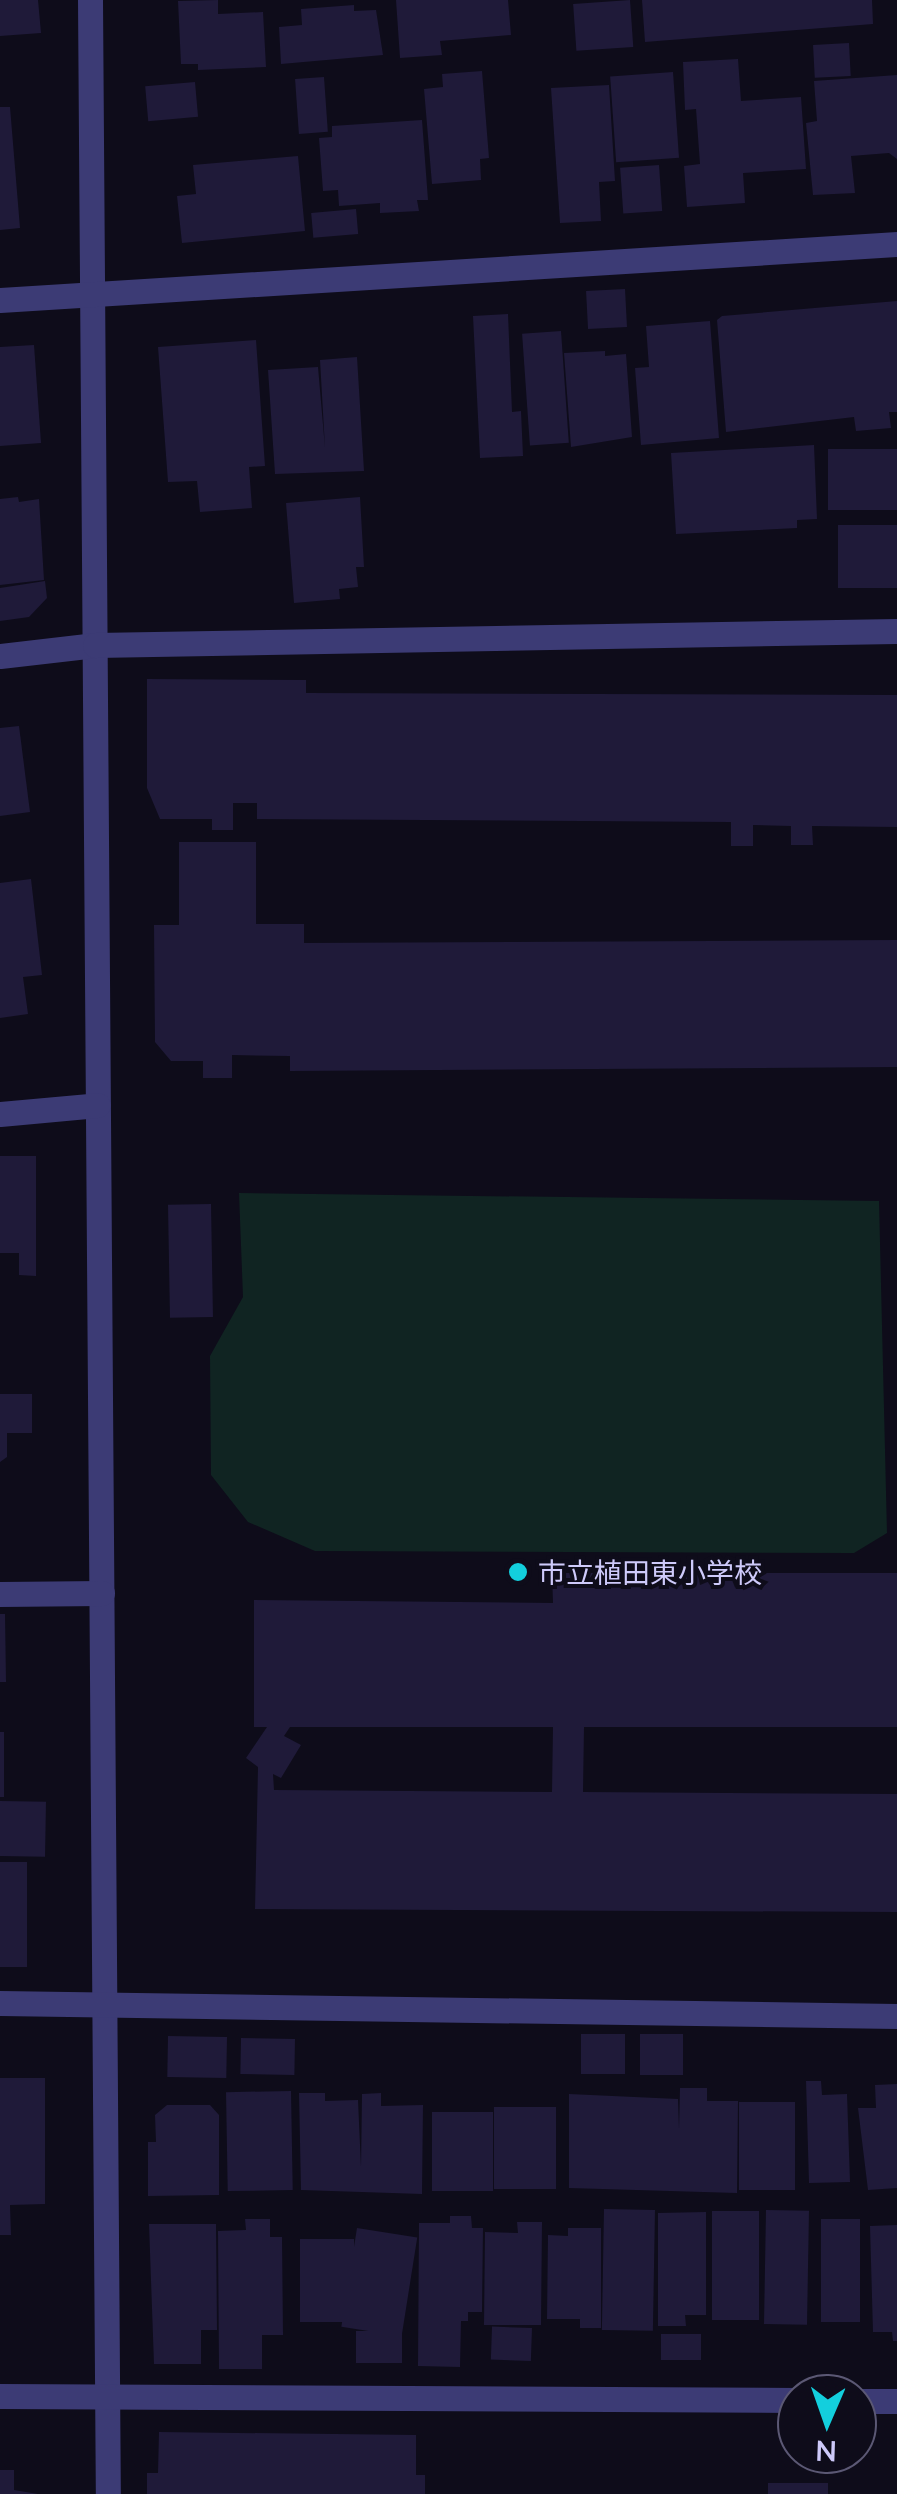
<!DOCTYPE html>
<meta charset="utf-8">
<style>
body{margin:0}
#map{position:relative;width:897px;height:2494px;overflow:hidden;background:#0e0c1a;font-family:Lato,"Noto Sans JP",sans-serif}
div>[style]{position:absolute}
.green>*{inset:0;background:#102422}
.building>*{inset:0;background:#1f1a39;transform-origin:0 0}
.minor>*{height:25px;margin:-12.5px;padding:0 12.5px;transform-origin:12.5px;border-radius:12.5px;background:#3c3b75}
.dots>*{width:28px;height:28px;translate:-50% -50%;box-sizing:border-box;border:5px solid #0e0c1a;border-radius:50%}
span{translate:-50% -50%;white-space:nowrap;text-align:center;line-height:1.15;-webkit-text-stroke:8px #0e0c1a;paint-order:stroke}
.poi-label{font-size:28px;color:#cecafa}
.left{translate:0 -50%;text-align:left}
.north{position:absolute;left:777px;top:2374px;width:100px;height:100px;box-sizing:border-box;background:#0e0c1a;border:2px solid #5b5874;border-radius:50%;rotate:182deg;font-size:28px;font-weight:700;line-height:40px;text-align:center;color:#cecafa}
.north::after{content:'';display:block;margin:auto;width:35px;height:45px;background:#13cfdd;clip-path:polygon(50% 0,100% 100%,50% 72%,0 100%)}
</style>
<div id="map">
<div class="green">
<i style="clip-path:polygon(239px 1193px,879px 1201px,887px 1533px,854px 1553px,315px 1551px,248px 1522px,211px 1475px,210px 1356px,243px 1297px)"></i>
</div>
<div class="building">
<i style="clip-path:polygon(0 0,38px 0,41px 33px,0 36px)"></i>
<i style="clip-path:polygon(218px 0,218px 14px,263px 12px,266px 67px,198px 70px,198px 64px,181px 64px,178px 1px)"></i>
<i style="clip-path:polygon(396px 0,508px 0,511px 35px,440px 41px,442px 55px,400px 58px)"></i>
<i style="left:630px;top:0;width:47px;height:57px;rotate:86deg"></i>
<i style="clip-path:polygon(642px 0,872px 0,873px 24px,645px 42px)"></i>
<i style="clip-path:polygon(354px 5px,354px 11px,376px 10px,383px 55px,281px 64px,279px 27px,302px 25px,301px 9px)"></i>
<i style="left:849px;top:43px;width:33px;height:36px;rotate:87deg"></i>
<i style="clip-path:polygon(738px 59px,741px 101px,801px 97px,806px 169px,743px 173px,745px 203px,687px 207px,684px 166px,700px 164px,696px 109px,685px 110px,683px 62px)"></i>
<i style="clip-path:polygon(482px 71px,489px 158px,480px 159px,481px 180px,432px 184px,424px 89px,443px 87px,442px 74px)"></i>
<i style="left:673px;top:72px;width:86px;height:63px;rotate:86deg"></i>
<i style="clip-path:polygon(897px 75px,897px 159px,889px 153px,851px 156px,855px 193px,813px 195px,806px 123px,817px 121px,814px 81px)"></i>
<i style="left:324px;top:77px;width:55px;height:29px;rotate:86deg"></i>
<i style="left:195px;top:82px;width:35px;height:50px;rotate:85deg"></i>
<i style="clip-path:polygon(609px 85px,615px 181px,599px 182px,601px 221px,560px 223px,551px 88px)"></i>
<i style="clip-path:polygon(0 107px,10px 107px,20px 228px,0 230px)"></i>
<i style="clip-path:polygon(422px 120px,428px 200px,417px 200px,419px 211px,380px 213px,380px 203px,339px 206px,338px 190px,323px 191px,319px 138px,332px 137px,332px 126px)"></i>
<i style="clip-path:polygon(298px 156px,305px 231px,182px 243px,177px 196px,196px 194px,193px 165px)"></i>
<i style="left:659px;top:165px;width:46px;height:39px;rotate:86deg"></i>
<i style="left:356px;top:209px;width:25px;height:45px;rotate:85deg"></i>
<i style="left:625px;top:289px;width:38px;height:39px;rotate:87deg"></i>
<i style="clip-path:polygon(897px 301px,897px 412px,889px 412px,891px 428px,856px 431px,854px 417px,726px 432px,717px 320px,722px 316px)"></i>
<i style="clip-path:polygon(508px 314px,512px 412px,521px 411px,523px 456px,480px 458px,473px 316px)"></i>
<i style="clip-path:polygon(710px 321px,719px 438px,641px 445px,635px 368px,649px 367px,646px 326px)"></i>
<i style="left:561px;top:331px;width:112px;height:39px;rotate:86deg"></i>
<i style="clip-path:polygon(256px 340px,265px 466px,249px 467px,252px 508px,200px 512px,197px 481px,168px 482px,158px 347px)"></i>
<i style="clip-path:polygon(34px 345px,41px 443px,0 446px,0 347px)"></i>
<i style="clip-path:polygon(605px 351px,605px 356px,626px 354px,632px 437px,571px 447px,564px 353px)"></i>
<i style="clip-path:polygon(357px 357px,364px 471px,275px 474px,268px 370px,318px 367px,325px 448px,320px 360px)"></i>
<i style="clip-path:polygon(814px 445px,817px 519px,797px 520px,797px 528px,676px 534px,671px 453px)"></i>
<i style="left:897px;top:449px;width:61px;height:69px;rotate:90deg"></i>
<i style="clip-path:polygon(18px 497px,19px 502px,39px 499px,44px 580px,0 585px,0 499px)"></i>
<i style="clip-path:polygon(360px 497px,364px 567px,356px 567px,358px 587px,339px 589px,340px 599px,294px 603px,286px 503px)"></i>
<i style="left:838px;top:525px;width:59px;height:63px"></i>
<i style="clip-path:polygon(45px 581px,47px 598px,29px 617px,0 621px,0 588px)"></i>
<i style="clip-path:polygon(147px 679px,306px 680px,306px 693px,897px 695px,897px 827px,812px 826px,813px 845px,791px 845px,791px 826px,753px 825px,753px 846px,731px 846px,731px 822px,257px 819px,257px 803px,233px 803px,233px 830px,212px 830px,212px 819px,160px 819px,147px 788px)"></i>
<i style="clip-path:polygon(19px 726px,30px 812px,0 816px,0 728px)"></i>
<i style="clip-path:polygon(179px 842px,256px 842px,256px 924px,304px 924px,304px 943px,897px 940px,897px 1067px,290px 1071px,290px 1056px,232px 1055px,232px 1078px,203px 1078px,203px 1061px,171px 1061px,155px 1042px,154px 925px,179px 925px)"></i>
<i style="clip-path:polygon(31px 879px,42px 975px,23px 977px,28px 1014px,0 1018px,0 883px)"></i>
<i style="clip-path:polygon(0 1156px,36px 1156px,36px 1276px,19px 1275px,19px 1253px,0 1253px)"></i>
<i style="left:211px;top:1204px;width:113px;height:43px;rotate:89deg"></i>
<i style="clip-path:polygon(0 1394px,32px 1394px,32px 1433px,7px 1433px,7px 1457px,0 1462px)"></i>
<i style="clip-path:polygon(evenodd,552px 1573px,897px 1573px,897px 1727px,584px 1727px,583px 1792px,897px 1794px,897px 1912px,255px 1909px,258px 1767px,246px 1758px,267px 1727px,254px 1727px,254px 1600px,553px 1603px,552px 1573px,290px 1727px,553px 1727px,552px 1792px,274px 1790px,273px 1774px,281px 1778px,301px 1745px,284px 1736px,290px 1727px)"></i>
<i style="clip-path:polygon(0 1614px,5px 1614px,6px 1682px,0 1682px)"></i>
<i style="left:0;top:1732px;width:4px;height:65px"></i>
<i style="left:0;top:1801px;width:46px;height:55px;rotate:1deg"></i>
<i style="left:0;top:1862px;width:27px;height:105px"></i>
<i style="left:581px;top:2034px;width:44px;height:40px"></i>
<i style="left:640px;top:2034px;width:43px;height:41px"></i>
<i style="left:168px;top:2036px;width:59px;height:41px;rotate:1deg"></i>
<i style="left:241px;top:2038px;width:54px;height:36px;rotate:1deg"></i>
<i style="clip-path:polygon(0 2078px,45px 2078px,45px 2204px,10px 2205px,11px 2235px,0 2235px)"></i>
<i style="clip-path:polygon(806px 2081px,821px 2081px,822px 2095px,847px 2094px,850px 2182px,809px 2183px)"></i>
<i style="clip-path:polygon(897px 2084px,897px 2188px,868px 2190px,858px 2108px,876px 2108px,875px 2085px)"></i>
<i style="clip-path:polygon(680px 2088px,707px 2088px,707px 2101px,738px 2101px,737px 2193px,569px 2188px,569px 2094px,678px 2099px,679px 2129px)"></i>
<i style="left:291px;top:2091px;width:99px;height:65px;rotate:89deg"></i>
<i style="clip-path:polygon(299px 2093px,325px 2093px,325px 2101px,358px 2100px,361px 2167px,362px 2094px,381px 2093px,381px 2106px,423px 2105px,422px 2194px,301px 2190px)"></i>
<i style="left:739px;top:2102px;width:56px;height:88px"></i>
<i style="clip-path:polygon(167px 2105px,210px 2105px,219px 2115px,219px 2195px,148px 2196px,148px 2142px,156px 2142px,155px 2115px)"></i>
<i style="left:556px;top:2107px;width:82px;height:62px;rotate:90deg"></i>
<i style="left:432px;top:2112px;width:61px;height:79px"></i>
<i style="left:604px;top:2209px;width:51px;height:121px;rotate:1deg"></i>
<i style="left:766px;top:2210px;width:43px;height:114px;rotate:1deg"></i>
<i style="left:712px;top:2211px;width:47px;height:109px"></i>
<i style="clip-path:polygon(706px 2212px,706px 2315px,685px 2315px,686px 2326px,658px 2326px,658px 2213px)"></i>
<i style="clip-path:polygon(450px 2216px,471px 2216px,472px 2228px,483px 2228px,482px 2312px,468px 2312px,468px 2321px,461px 2321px,460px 2367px,418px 2366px,419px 2223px,450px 2223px)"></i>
<i style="clip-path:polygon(245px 2219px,270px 2219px,270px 2237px,282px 2237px,283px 2335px,262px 2335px,262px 2369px,219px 2369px,218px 2231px,246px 2230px)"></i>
<i style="left:821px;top:2219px;width:39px;height:103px"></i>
<i style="clip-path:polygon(517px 2222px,542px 2222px,541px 2325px,484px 2325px,485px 2232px,518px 2233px)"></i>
<i style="clip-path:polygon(149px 2224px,216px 2224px,217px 2330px,201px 2330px,201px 2364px,154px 2364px)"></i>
<i style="clip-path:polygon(897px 2225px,897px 2341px,893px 2341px,892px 2332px,873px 2332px,870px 2226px)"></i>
<i style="left:357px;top:2228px;width:61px;height:100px;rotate:9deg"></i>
<i style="clip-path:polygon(568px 2228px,601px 2228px,601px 2328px,580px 2328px,580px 2319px,547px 2319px,548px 2235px,568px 2236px)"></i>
<i style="left:300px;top:2239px;width:54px;height:83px"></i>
<i style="left:532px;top:2328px;width:33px;height:40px;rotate:92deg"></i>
<i style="left:356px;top:2331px;width:46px;height:32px"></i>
<i style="left:701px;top:2334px;width:26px;height:40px;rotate:90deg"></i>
<i style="clip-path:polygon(159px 2432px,416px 2435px,416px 2475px,425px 2475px,425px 2494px,147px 2494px,147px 2473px,158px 2473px)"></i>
<i style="clip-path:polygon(0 2470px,14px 2470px,14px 2490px,38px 2494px,0 2494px)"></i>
<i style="left:768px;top:2483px;width:60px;height:11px"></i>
</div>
<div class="minor">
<i style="left:90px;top:0;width:2494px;rotate:89.59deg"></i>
<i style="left:0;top:300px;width:899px;rotate:-3.57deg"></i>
<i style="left:0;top:656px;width:96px;rotate:-6.6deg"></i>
<i style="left:95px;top:645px;width:802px;rotate:-1deg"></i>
<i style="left:0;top:1114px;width:98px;rotate:-5.2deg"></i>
<i style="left:0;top:1594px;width:102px;rotate:-0.6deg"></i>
<i style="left:0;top:2003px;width:897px;rotate:0.83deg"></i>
<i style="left:0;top:2396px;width:797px;rotate:0.29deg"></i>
<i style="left:857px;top:2401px;width:40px"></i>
</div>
<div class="dots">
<i style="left:518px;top:1572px;background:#13cfdd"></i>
</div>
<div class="poi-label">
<span class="left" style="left:538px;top:1572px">市立植田東小学校</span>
</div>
<div class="north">N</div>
</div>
